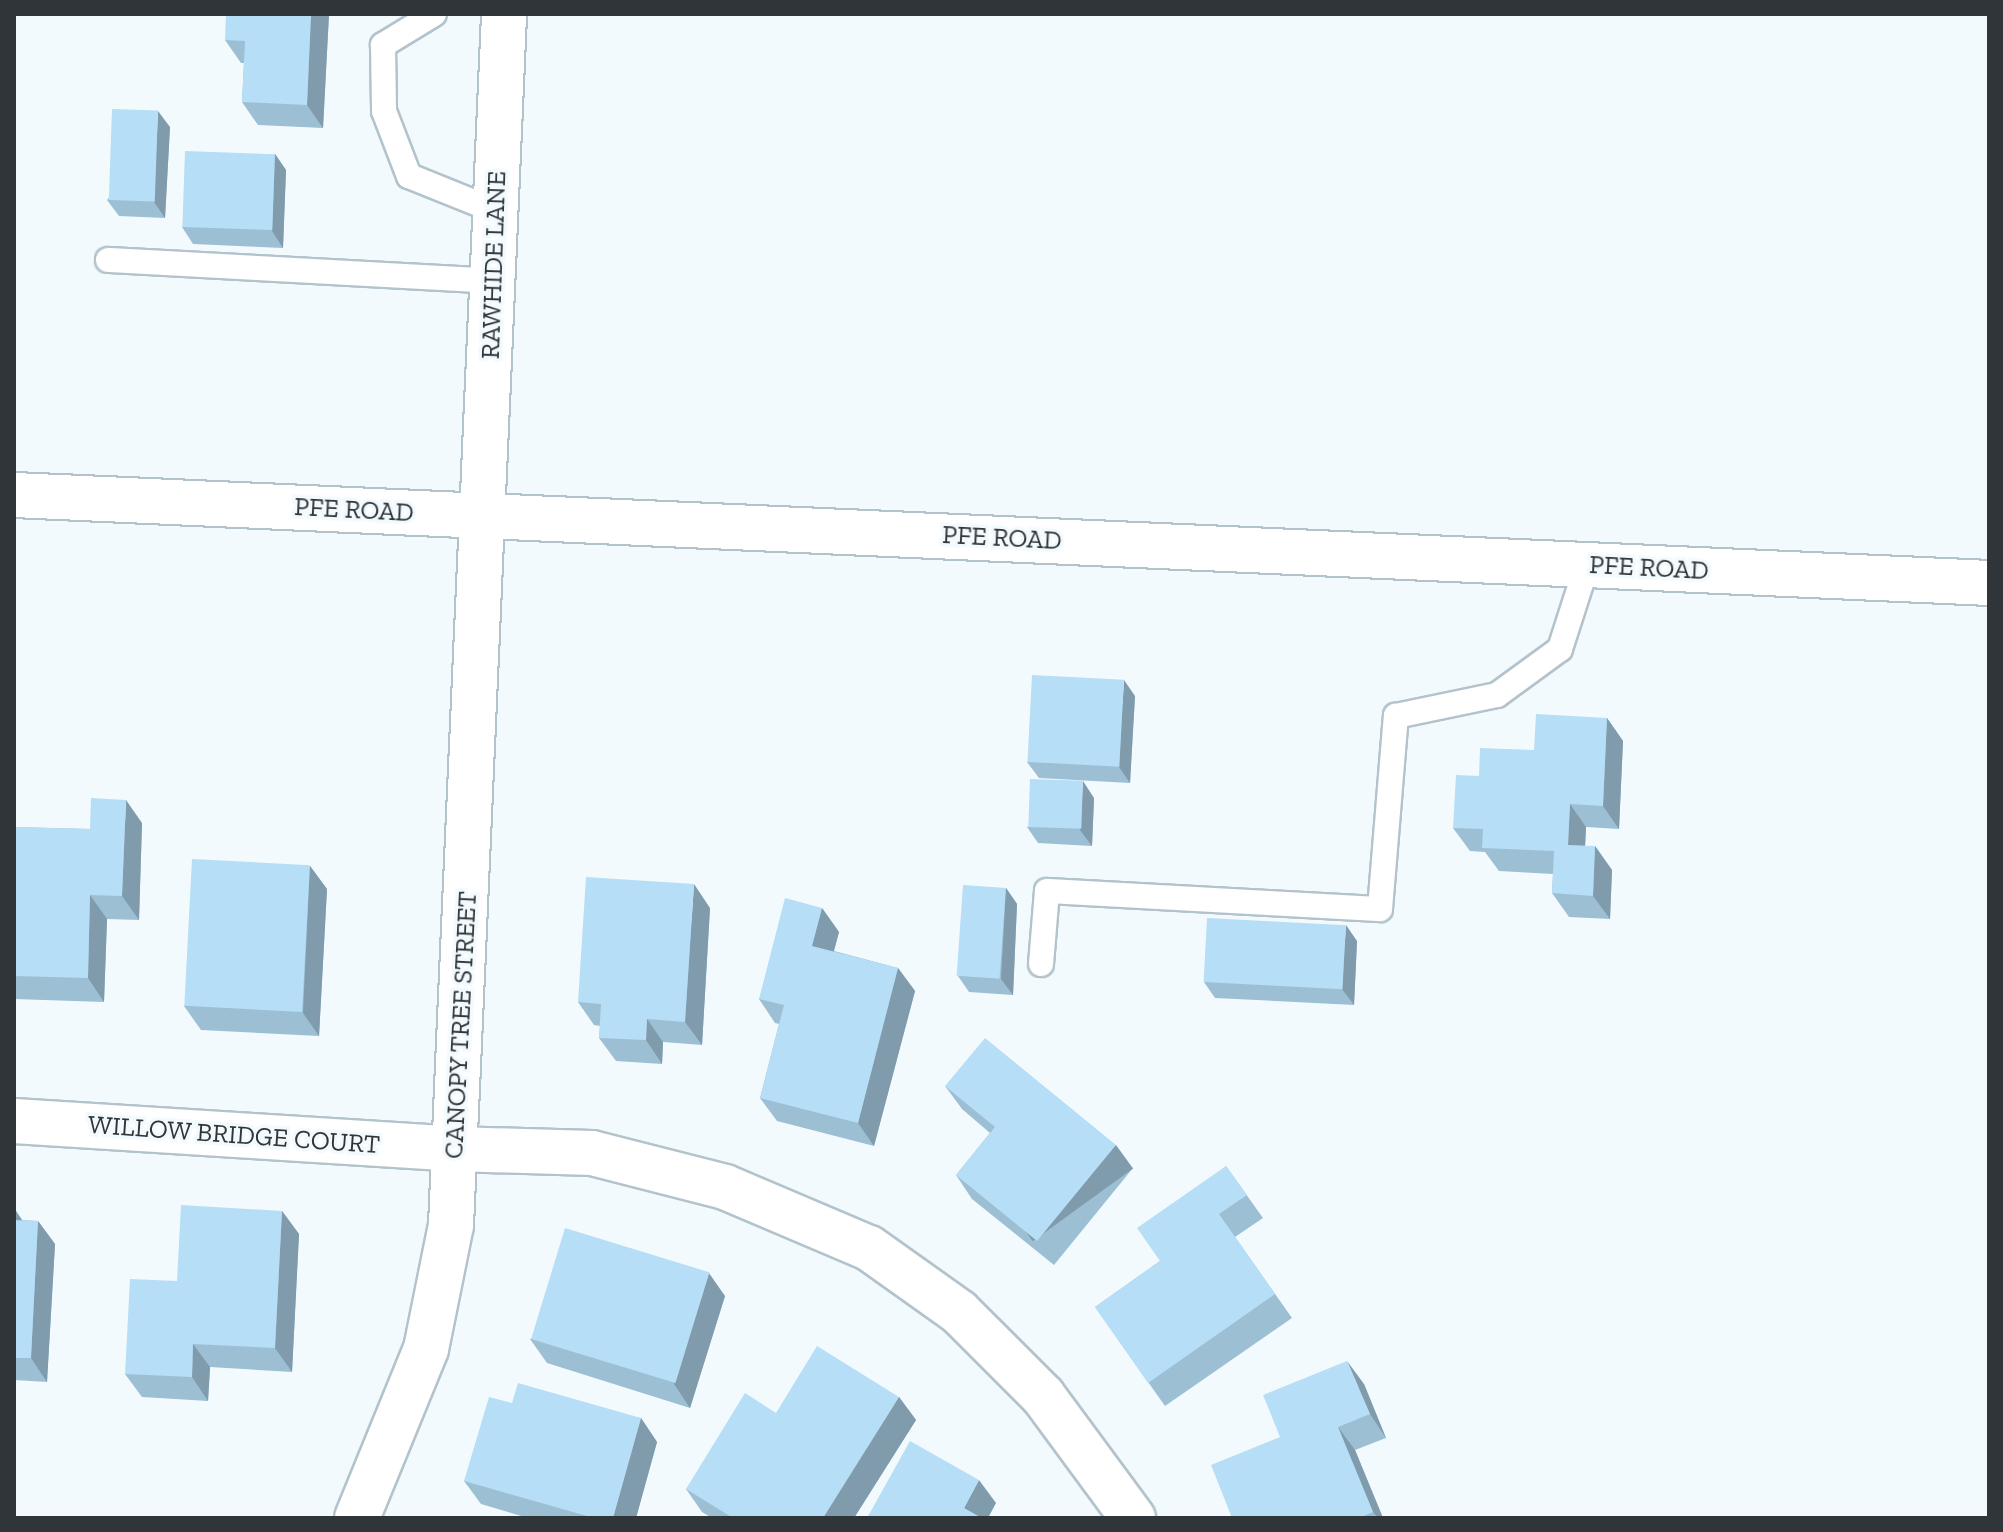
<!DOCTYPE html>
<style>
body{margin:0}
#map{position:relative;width:2003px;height:1532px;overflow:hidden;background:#f3fafe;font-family:"Zilla Slab",serif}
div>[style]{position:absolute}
.roads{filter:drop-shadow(2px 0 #b3c3cc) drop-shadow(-2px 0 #b3c3cc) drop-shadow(0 2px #b3c3cc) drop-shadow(0 -2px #b3c3cc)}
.service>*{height:24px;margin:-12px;padding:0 12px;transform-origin:12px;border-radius:12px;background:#fff}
.minor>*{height:44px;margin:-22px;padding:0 22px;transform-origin:22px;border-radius:22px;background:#fff}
.secondary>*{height:44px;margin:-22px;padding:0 22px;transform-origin:22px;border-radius:22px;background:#fff}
.wall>*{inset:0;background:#9dbfd4}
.shaded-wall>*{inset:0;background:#7f9bac;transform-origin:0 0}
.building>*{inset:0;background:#b6def6;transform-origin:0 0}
span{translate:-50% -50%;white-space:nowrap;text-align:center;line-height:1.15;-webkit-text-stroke:7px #f3fafe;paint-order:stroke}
.street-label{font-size:26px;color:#2f3539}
.frame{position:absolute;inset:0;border:16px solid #2f3539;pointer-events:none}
</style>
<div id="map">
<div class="roads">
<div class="service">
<i style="left:434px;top:14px;width:60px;rotate:148.7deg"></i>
<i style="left:383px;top:45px;width:66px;rotate:89.1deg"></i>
<i style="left:384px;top:111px;width:70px;rotate:69deg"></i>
<i style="left:409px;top:176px;width:94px;rotate:21.9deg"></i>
<i style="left:108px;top:260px;width:386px;rotate:3.1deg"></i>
<i style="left:1041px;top:964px;width:73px;rotate:-85.3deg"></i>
<i style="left:1047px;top:891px;width:333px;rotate:3.1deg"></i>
<i style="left:1380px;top:909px;width:194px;rotate:-85.3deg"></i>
<i style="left:1396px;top:716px;width:103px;rotate:-11.7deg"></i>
<i style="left:1497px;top:695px;width:78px;rotate:-36.1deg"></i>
<i style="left:1560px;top:649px;width:88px;rotate:-72.2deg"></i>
</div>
<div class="minor">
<i style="left:14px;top:1121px;width:442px;rotate:3.6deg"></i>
<i style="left:455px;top:1149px;width:137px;rotate:1.7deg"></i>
<i style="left:592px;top:1153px;width:137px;rotate:14.3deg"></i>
<i style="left:725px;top:1187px;width:156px;rotate:23deg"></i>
<i style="left:869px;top:1248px;width:110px;rotate:35.4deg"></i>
<i style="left:959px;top:1312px;width:119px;rotate:45deg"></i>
<i style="left:1043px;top:1396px;width:152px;rotate:53.6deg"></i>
<i style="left:357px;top:1518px;width:183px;rotate:-67.8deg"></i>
<i style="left:426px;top:1349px;width:126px;rotate:-78.6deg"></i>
<i style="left:451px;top:1225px;width:1212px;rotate:-87.49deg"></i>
</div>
<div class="secondary">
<i style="left:14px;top:495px;width:1977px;rotate:2.55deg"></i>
</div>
</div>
<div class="wall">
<i style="clip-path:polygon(329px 14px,323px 128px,258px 125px,242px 102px,244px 63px,241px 63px,225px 40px)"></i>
<i style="clip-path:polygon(170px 127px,165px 218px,119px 216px,107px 200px)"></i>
<i style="clip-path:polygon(275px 154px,286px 170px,283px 248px,193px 244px,182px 227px)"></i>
<i style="clip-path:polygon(1135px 696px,1130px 783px,1039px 778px,1027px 762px)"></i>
<i style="clip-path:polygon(1607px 718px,1623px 741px,1619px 829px,1586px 827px,1585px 846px,1595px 846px,1612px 870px,1610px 919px,1569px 917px,1552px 893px,1553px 874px,1499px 871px,1485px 852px,1470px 851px,1453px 828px,1479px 776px)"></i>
<i style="clip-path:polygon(1094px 798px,1092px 846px,1038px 843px,1027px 827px)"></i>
<i style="clip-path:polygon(142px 823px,139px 920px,107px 919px,104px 1002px,14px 999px,14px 827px,90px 829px)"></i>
<i style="clip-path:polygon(310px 866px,327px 889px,319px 1036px,201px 1030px,184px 1006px)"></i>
<i style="clip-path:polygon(1006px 888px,1017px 904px,1013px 995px,969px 992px,958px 976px)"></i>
<i style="clip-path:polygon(710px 908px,702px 1045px,663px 1042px,662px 1064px,616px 1061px,599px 1038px,600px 1026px,594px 1025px,578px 1002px)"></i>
<i style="clip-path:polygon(822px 908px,839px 932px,834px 951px,898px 968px,915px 991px,874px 1146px,777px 1121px,760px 1098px,779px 1024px,775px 1023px,759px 999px)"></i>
<i style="clip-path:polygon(1357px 941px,1354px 1005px,1215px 998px,1204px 982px)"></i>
<i style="clip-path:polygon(945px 1086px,1133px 1168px,1054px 1265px,972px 1199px,956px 1175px,990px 1133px,962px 1109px)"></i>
<i style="clip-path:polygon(1226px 1166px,1263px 1218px,1235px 1237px,1292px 1318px,1165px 1406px,1095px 1307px,1160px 1261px)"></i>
<i style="clip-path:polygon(14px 1208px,22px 1220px,38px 1221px,55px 1244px,47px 1382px,14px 1380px)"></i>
<i style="clip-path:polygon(282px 1211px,299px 1234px,292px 1372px,210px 1367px,208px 1401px,142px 1397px,125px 1374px,177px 1281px)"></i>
<i style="clip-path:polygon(725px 1296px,690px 1408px,547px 1363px,530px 1339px)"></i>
<i style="clip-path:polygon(1364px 1384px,1386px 1438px,1355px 1450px,1383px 1518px,1232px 1518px,1280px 1437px)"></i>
<i style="clip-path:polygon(899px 1397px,916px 1420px,854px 1518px,712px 1518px,702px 1512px,686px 1489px,776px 1413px)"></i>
<i style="clip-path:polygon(512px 1403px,641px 1418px,657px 1442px,636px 1518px,528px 1518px,481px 1504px,464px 1481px)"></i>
</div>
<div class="shaded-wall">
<i style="clip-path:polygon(311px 14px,329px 14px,323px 128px,307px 105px)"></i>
<i style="clip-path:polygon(158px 111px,170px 127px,165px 218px,154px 202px)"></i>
<i style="clip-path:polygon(275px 154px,286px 170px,283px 248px,272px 231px)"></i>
<i style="clip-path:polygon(1124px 680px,1135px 696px,1130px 783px,1119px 767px)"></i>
<i style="clip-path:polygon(1607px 718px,1623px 741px,1619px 829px,1603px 806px)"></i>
<i style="clip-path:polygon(1083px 781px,1094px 798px,1092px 846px,1080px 830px)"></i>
<i style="clip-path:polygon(126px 800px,142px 823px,139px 920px,122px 896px)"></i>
<i style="clip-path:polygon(1570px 804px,1586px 827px,1584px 868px,1568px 845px)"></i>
<i style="clip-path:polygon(1595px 846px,1612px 870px,1610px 919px,1593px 896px)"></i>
<i style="clip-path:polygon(310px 866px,327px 889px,319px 1036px,303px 1013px)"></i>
<i style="clip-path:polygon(694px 884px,710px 908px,702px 1045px,685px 1022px)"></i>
<i style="clip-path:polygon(1006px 888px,1017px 904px,1013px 995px,1001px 979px)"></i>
<i style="clip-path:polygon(90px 895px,107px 919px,104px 1002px,88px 978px)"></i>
<i style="clip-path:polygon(822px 908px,839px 932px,829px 969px,812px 946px)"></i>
<i style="clip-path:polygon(1346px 925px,1357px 941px,1354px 1005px,1342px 989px)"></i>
<i style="clip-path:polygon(898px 968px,915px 991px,874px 1146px,858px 1123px)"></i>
<i style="clip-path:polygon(647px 1019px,663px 1042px,662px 1064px,646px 1040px)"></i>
<i style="left:1116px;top:1145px;width:29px;height:124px;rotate:54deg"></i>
<i style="clip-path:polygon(14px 1208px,22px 1220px,14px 1232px)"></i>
<i style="clip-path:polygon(282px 1211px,299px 1234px,292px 1372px,275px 1348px)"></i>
<i style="clip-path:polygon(38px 1221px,55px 1244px,47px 1382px,31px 1358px)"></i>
<i style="clip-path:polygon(709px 1273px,725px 1296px,690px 1408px,674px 1384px)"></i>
<i style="clip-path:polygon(193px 1344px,210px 1367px,208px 1401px,192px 1377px)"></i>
<i style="clip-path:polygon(1347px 1361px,1364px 1384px,1386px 1438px,1370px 1414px)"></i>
<i style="clip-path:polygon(899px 1397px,916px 1420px,854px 1518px,823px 1518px)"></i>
<i style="clip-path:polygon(641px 1418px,657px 1442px,636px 1518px,613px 1518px)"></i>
<i style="clip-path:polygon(1338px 1427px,1355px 1450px,1383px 1518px,1378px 1518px,1373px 1512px)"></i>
<i style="clip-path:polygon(979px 1480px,996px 1503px,988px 1518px,971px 1518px,964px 1508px)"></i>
</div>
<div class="building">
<i style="clip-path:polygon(226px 14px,311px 14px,307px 105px,242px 102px,245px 41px,225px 40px)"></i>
<i style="left:112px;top:109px;width:46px;height:91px;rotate:2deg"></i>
<i style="left:185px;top:151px;width:90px;height:76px;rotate:2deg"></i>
<i style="left:1032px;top:675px;width:92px;height:87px;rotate:3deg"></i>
<i style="clip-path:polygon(1536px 714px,1607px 718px,1603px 806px,1570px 804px,1568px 845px,1595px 846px,1593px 896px,1552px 893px,1554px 851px,1482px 848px,1483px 829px,1453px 828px,1456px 775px,1479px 776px,1480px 748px,1534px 750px)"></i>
<i style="left:1030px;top:779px;width:53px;height:48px;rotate:2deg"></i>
<i style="clip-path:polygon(91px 798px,126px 800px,122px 896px,90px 895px,88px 978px,14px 976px,14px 827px,90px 829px)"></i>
<i style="left:192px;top:859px;width:118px;height:147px;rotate:3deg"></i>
<i style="clip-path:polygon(586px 877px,694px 884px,685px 1022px,647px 1019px,646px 1040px,599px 1038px,601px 1004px,578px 1002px)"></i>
<i style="left:963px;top:885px;width:43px;height:91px;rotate:4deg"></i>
<i style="clip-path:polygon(785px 898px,822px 908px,812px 946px,898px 968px,858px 1123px,760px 1098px,784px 1005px,759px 999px)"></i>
<i style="left:1207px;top:918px;width:139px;height:64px;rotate:3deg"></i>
<i style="clip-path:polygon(985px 1038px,1116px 1145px,1037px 1241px,956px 1175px,995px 1127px,945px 1086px)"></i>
<i style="clip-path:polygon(1226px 1166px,1247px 1195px,1219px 1214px,1275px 1294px,1148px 1383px,1095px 1307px,1160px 1261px,1137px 1228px)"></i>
<i style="clip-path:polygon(181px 1205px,282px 1211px,275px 1348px,193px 1344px,192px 1377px,125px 1374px,130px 1279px,177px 1281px)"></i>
<i style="clip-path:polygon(14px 1220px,38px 1221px,31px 1358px,14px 1358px)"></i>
<i style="left:565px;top:1228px;width:151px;height:116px;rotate:17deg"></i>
<i style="clip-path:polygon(817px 1346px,899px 1397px,823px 1518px,733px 1518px,686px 1489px,745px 1393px,776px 1413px)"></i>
<i style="clip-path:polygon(1347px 1361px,1370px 1414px,1338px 1427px,1373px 1512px,1359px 1518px,1232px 1518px,1211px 1465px,1280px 1437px,1263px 1395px)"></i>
<i style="clip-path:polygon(518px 1383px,641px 1418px,613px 1518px,594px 1518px,464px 1481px,489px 1397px,512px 1403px)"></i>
<i style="clip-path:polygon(910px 1441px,979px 1480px,964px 1508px,982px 1518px,867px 1518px)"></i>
</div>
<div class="street-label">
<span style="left:494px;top:265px;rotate:-88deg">RAWHIDE LANE</span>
<span style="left:354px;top:510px;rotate:3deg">PFE ROAD</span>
<span style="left:1002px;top:538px;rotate:3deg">PFE ROAD</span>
<span style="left:1649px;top:568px;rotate:3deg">PFE ROAD</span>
<span style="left:461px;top:1025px;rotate:-87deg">CANOPY TREE STREET</span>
<span style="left:234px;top:1135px;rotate:4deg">WILLOW BRIDGE COURT</span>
</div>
<div class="frame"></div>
</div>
